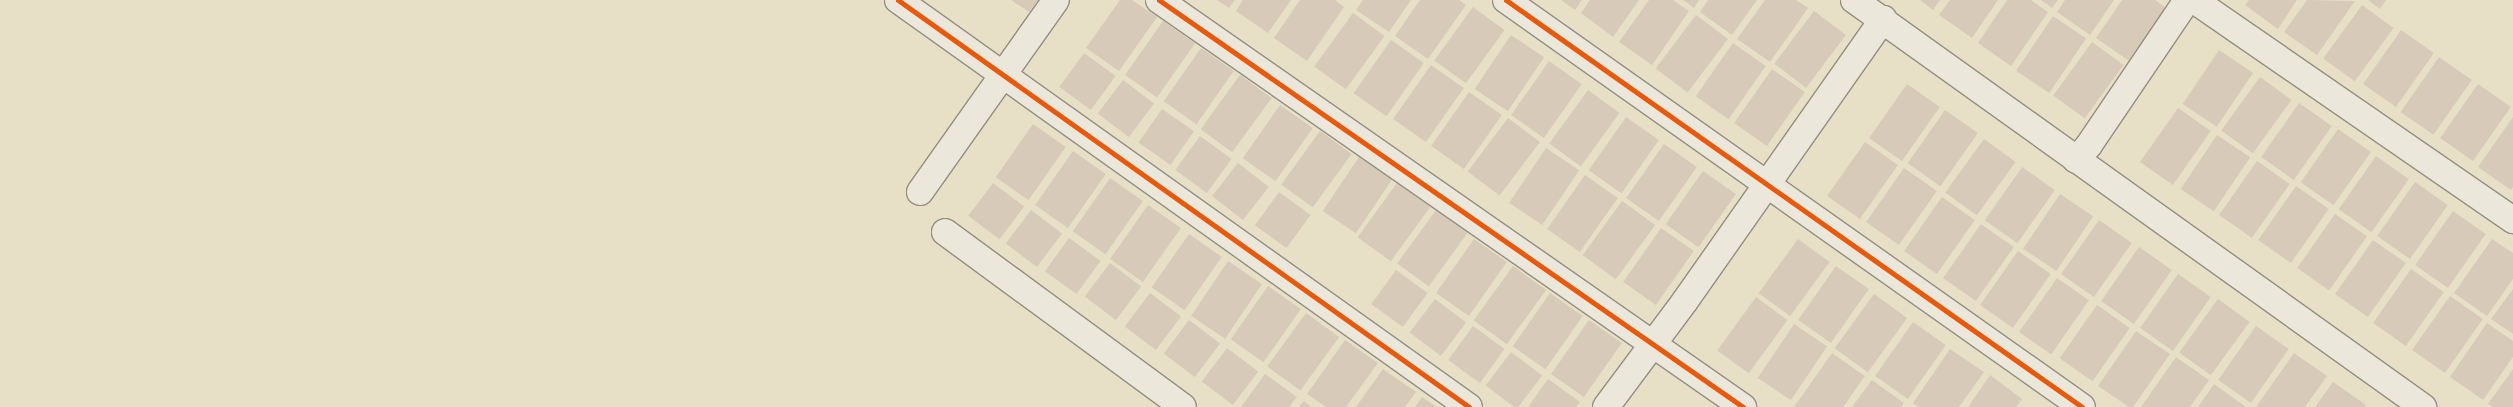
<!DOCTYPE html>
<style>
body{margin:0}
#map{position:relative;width:2513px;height:407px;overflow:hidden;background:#e7e0c7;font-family:"EB Garamond",serif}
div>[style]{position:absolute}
.building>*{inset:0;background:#d7cab8;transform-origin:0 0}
.roads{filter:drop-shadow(1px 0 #948f7f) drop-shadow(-1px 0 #948f7f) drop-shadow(0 1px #948f7f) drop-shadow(0 -1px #948f7f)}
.minor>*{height:26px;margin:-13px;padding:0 13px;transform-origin:13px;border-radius:13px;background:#ebe7db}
.cycleway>*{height:5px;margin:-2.5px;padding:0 2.5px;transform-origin:2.5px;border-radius:2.5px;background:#e8590c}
span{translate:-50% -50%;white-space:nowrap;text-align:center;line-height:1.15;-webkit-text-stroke:5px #f8efd2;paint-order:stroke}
</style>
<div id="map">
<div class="building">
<i style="clip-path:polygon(1011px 0,1038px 0,1029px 12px)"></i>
<i style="clip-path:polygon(1120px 0,1132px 0,1157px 17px,1119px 71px,1086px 48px)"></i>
<i style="clip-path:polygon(1217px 0,1235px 0,1229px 8px)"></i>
<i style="clip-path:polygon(1243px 0,1291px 0,1268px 33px,1236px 11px)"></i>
<i style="clip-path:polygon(1300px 0,1335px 0,1344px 7px,1307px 61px,1274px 38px)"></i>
<i style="clip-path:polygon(1363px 0,1411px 0,1389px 32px,1356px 10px)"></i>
<i style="clip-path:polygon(1420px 0,1459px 0,1466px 5px,1428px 59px,1395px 36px)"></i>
<i style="clip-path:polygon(1561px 0,1582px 0,1575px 10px)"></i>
<i style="clip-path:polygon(1590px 0,1639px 0,1613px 37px,1581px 13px)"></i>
<i style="clip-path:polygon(1649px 0,1673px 0,1689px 11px,1652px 65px,1619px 42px)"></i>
<i style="clip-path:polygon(1683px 0,1699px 0,1694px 8px)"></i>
<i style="clip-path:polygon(1708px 0,1757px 0,1732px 35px,1700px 12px)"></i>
<i style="clip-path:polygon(1765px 0,1796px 0,1808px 8px,1770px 62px,1737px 39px)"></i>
<i style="clip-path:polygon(1920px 0,1940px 0,1933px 10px)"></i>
<i style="clip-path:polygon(1950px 0,1998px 0,1972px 38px,1939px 15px)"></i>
<i style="clip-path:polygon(2007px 0,2031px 0,2048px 12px,2011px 66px,1978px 43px)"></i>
<i style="clip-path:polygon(2041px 0,2058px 0,2052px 8px)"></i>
<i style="clip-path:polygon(2065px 0,2114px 0,2090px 35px,2057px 12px)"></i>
<i style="clip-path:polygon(2122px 0,2155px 0,2166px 8px,2129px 61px,2096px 38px)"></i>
<i style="clip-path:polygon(2249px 0,2297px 0,2278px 29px,2245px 5px)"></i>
<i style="clip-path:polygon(2307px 0,2355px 1px,2317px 55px,2284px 32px)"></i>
<i style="clip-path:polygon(2368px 0,2386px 0,2380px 9px)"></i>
<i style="left:2362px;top:5px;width:39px;height:66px;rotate:36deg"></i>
<i style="left:1473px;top:7px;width:39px;height:66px;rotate:36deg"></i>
<i style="left:1814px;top:11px;width:40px;height:66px;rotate:37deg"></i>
<i style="left:1353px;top:13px;width:39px;height:66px;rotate:36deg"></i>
<i style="left:1696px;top:15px;width:40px;height:67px;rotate:37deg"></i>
<i style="left:2053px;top:16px;width:40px;height:66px;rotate:34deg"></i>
<i style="left:1163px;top:21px;width:39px;height:66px;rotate:35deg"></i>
<i style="left:2401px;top:30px;width:40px;height:66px;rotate:35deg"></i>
<i style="left:1511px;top:35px;width:40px;height:65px;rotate:34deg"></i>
<i style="left:1391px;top:40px;width:40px;height:65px;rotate:35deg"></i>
<i style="left:2092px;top:42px;width:39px;height:66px;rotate:36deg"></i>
<i style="left:1733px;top:43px;width:40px;height:65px;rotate:35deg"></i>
<i style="left:1201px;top:48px;width:40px;height:65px;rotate:35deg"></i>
<i style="left:2219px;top:50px;width:41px;height:65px;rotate:34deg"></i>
<i style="left:1084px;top:53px;width:39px;height:42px;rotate:36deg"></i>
<i style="left:2439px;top:57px;width:40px;height:67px;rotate:35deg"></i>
<i style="left:1549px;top:61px;width:40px;height:66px;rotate:35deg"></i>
<i style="left:1431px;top:65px;width:40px;height:66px;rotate:35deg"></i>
<i style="left:1772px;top:69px;width:40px;height:66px;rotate:35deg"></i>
<i style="left:1240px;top:75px;width:39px;height:67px;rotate:36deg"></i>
<i style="left:2260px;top:77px;width:39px;height:66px;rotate:36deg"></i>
<i style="left:1123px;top:80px;width:39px;height:42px;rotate:37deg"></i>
<i style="left:1907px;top:84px;width:40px;height:66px;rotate:35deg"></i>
<i style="left:2478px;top:84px;width:40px;height:66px;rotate:35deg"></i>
<i style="left:1588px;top:90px;width:39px;height:66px;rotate:36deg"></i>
<i style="left:1469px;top:92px;width:40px;height:66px;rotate:35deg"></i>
<i style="left:2299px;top:103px;width:40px;height:66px;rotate:35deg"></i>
<i style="left:1280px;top:105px;width:40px;height:65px;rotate:35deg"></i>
<i style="left:2178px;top:108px;width:40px;height:66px;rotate:35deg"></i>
<i style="left:1162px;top:109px;width:39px;height:41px;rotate:35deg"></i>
<i style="left:1945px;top:110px;width:40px;height:65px;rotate:35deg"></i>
<i style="left:1626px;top:117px;width:40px;height:65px;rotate:35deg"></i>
<i style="clip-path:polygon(2513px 117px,2513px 187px,2511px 190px,2478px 167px)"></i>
<i style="left:1508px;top:118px;width:40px;height:67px;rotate:37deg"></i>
<i style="left:1033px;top:124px;width:40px;height:65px;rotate:35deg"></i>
<i style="left:2338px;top:129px;width:40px;height:65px;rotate:35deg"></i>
<i style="left:1320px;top:131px;width:39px;height:66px;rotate:36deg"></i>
<i style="left:2217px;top:135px;width:40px;height:65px;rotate:34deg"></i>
<i style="left:1200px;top:136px;width:39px;height:42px;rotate:36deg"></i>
<i style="left:1984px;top:139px;width:39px;height:66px;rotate:36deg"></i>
<i style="left:1865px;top:142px;width:40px;height:66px;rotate:35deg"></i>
<i style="left:1664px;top:144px;width:40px;height:66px;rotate:35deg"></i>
<i style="left:1546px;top:148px;width:40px;height:66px;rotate:34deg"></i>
<i style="left:1073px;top:151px;width:40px;height:66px;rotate:35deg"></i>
<i style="left:2376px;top:156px;width:40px;height:65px;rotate:35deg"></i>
<i style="left:1359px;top:157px;width:40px;height:65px;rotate:34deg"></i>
<i style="left:2257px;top:161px;width:40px;height:66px;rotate:35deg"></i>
<i style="left:1238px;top:163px;width:39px;height:42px;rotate:38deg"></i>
<i style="left:2022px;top:167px;width:40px;height:65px;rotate:35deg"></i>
<i style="left:1904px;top:168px;width:40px;height:66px;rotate:35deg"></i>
<i style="left:1703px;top:171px;width:40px;height:65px;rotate:35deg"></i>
<i style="left:1585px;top:175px;width:40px;height:66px;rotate:35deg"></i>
<i style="left:1110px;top:178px;width:40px;height:65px;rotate:35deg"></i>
<i style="left:2415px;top:182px;width:40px;height:66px;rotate:35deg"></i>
<i style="left:993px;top:183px;width:39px;height:41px;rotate:37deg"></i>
<i style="left:1397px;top:183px;width:41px;height:67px;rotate:36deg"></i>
<i style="left:2296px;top:186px;width:40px;height:66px;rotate:35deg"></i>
<i style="left:1279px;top:192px;width:39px;height:41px;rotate:36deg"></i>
<i style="left:2060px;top:194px;width:40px;height:66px;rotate:34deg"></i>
<i style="left:1942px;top:197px;width:40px;height:66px;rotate:35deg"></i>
<i style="left:1622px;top:201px;width:41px;height:67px;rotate:36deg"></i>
<i style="left:1148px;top:205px;width:40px;height:66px;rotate:35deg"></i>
<i style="left:1031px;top:210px;width:39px;height:42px;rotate:37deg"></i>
<i style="left:1436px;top:210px;width:39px;height:66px;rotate:36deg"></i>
<i style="left:2453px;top:211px;width:40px;height:66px;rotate:35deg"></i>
<i style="left:2335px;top:214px;width:39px;height:66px;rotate:35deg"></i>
<i style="left:2099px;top:220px;width:40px;height:66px;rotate:35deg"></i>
<i style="left:1981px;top:224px;width:40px;height:66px;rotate:35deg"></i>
<i style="left:1661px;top:228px;width:40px;height:66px;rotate:35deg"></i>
<i style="left:1189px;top:234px;width:40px;height:65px;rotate:35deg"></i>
<i style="left:1069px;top:238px;width:39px;height:41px;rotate:36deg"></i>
<i style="left:1474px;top:239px;width:40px;height:66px;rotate:35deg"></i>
<i style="left:1798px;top:239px;width:39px;height:67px;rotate:36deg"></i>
<i style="clip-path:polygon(2492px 239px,2513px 253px,2513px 279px,2487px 316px,2454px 293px)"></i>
<i style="left:2373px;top:240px;width:40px;height:66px;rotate:35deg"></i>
<i style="left:2139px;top:247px;width:40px;height:66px;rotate:35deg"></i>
<i style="left:2018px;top:251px;width:40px;height:66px;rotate:35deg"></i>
<i style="left:1228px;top:261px;width:41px;height:66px;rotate:34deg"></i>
<i style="left:1110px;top:263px;width:39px;height:42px;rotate:37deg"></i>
<i style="left:1513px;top:266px;width:41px;height:67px;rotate:36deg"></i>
<i style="left:1836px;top:266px;width:40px;height:66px;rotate:35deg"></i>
<i style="left:2411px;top:269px;width:40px;height:66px;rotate:35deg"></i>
<i style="left:1396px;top:270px;width:39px;height:42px;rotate:36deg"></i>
<i style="left:2178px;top:274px;width:40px;height:66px;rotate:35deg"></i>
<i style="left:2057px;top:278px;width:39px;height:66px;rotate:35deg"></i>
<i style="left:1268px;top:286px;width:40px;height:65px;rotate:35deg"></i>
<i style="clip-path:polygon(2513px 289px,2513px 334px,2491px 319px)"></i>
<i style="left:1150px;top:293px;width:39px;height:42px;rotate:37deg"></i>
<i style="left:1550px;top:293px;width:40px;height:65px;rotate:35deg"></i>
<i style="left:1874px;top:294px;width:41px;height:67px;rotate:36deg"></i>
<i style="left:2450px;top:296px;width:40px;height:66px;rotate:35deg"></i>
<i style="left:1756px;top:297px;width:39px;height:66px;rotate:36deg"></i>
<i style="left:1435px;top:299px;width:39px;height:42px;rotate:37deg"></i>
<i style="left:2218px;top:299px;width:39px;height:66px;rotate:36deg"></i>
<i style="left:2097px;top:305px;width:40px;height:65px;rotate:35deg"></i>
<i style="left:1306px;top:313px;width:41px;height:66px;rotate:36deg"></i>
<i style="left:1189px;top:320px;width:39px;height:42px;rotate:37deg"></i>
<i style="left:1589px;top:320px;width:40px;height:66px;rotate:35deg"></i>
<i style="left:1913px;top:322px;width:40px;height:66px;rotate:35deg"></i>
<i style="clip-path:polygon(2487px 323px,2513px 341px,2513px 357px,2483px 400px,2450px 377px)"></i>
<i style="left:1794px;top:324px;width:40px;height:65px;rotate:34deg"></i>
<i style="left:1473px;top:326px;width:39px;height:42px;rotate:36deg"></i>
<i style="left:2256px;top:326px;width:40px;height:66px;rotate:35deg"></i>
<i style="clip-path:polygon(2136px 331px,2170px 354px,2133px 407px,2129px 407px,2098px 386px)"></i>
<i style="clip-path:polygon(1345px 340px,1378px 363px,1346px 407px,1326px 407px,1307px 394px)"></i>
<i style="left:1227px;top:348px;width:39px;height:42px;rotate:37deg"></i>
<i style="clip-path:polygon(1950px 349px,1984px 372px,1959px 407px,1919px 407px,1913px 403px)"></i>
<i style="left:1511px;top:352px;width:39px;height:42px;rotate:37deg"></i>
<i style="clip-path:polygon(1832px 353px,1865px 376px,1843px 407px,1794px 407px)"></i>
<i style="clip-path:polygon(2294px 353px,2327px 376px,2305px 407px,2256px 407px)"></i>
<i style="clip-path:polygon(2176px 357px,2209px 380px,2190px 407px,2141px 407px)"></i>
<i style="clip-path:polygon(1383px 369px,1416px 392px,1405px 407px,1356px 407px)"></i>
<i style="clip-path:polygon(2513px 369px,2513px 407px,2493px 407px,2488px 404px)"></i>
<i style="clip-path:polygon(1265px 374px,1297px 397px,1289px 407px,1241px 407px)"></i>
<i style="clip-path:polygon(1990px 375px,2022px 399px,2016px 407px,1968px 407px)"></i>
<i style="clip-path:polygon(1548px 379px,1580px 402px,1576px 407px,1528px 407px)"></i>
<i style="clip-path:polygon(1872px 380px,1904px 403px,1901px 407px,1852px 407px)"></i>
<i style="clip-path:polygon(2333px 382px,2366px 405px,2364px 407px,2315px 407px)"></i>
<i style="clip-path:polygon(2214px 384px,2246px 407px,2198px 407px)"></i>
<i style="clip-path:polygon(1422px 397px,1437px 407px,1415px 407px)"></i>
<i style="clip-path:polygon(1304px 401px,1311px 407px,1299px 407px)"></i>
</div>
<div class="roads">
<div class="minor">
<i style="left:898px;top:0;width:701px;rotate:35.48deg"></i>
<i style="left:1159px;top:0;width:712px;rotate:34.87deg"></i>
<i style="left:1506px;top:0;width:705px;rotate:35.24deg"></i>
<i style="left:1854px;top:0;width:700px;rotate:35.58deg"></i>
<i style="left:2194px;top:0;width:388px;rotate:34.6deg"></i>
<i style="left:2076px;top:160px;width:20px;rotate:-49deg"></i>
<i style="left:2089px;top:145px;width:175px;rotate:-55.9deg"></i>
<i style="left:920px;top:192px;width:235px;rotate:-54.7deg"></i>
<i style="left:945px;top:232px;width:295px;rotate:36.3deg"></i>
<i style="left:1606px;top:407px;width:132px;rotate:-53.3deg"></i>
<i style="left:1685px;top:301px;width:345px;rotate:-54.9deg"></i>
</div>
</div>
<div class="cycleway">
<i style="left:898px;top:0;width:701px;rotate:35.48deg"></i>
<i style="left:1159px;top:0;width:712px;rotate:34.87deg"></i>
<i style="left:1506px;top:0;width:705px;rotate:35.24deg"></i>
</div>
</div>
